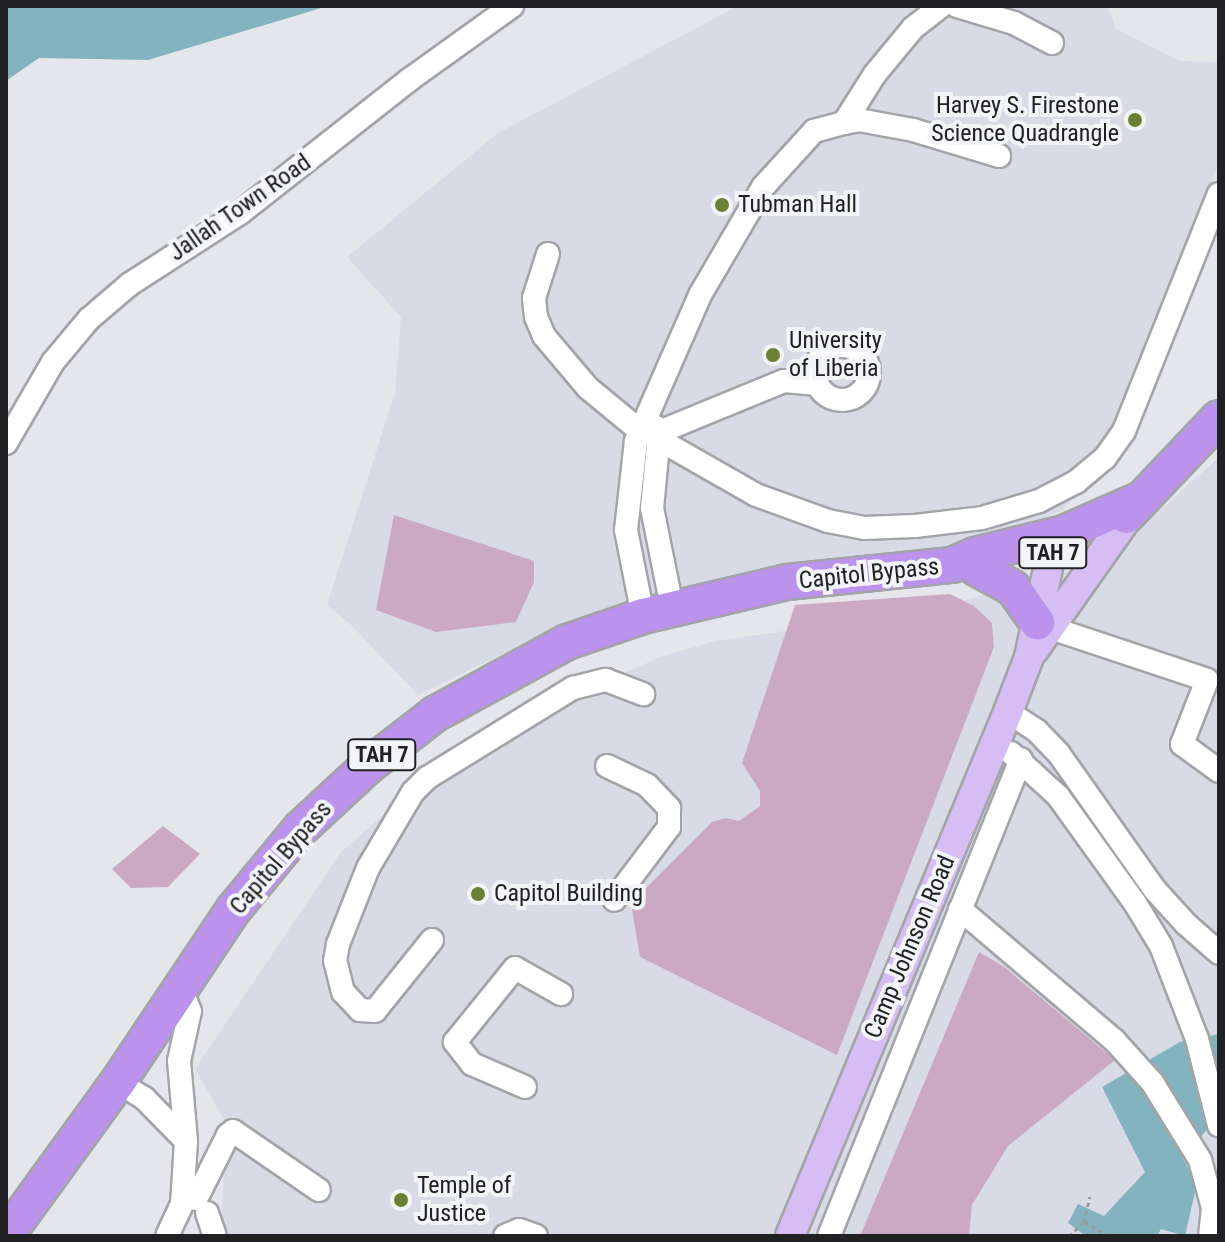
<!DOCTYPE html>
<style>
body{margin:0}
#map{position:relative;width:1225px;height:1242px;overflow:hidden;background:#e5e6eb;font-family:"Roboto Condensed",sans-serif}
div>[style]{position:absolute}
.built>*{inset:0;background:#d8dbe6}
.green>*{inset:0;background:#cba9c3}
.water>*{inset:0;background:#83b3be}
.path>*{height:3px;margin-top:-1.5px;transform-origin:0;background:repeating-linear-gradient(90deg,#9a9a9e 0 4px,transparent 0 8px)}
.roads{filter:drop-shadow(2px 0 #a3a4a8) drop-shadow(-2px 0 #a3a4a8) drop-shadow(0 2px #a3a4a8) drop-shadow(0 -2px #a3a4a8)}
.minor>*{height:22px;margin:-11px;padding:0 11px;transform-origin:11px;border-radius:11px;background:#fff}
.minor>.ring{margin:-11px;padding:0;box-sizing:content-box;background:none;border:22px solid #fff;border-radius:50%}
.major>*{height:28px;margin:-14px;padding:0 14px;transform-origin:14px;border-radius:14px;background:#d6bef4}
.highway>*{height:34px;margin:-17px;padding:0 17px;transform-origin:17px;border-radius:17px;background:#bb92ec}
.dots>*{width:22px;height:22px;translate:-50% -50%;box-sizing:border-box;border:4px solid #f2f4f8;border-radius:50%}
span{translate:-50% -50%;white-space:nowrap;text-align:center;line-height:1.15;-webkit-text-stroke:8px #f2f4f8;paint-order:stroke}
.shield-label span{padding:2px 6px;background:#f2f4f8;border:2px solid;border-radius:6px;-webkit-text-stroke-width:0}
.shield-label{font-size:22px;color:#212123;font-weight:700}
.poi-label{font-size:24px;color:#212123}
.right{translate:-100% -50%;text-align:right}
.left{translate:0 -50%;text-align:left}
.street-label{font-size:24px;color:#212123}
.frame{position:absolute;inset:0;border:8px solid #212123;pointer-events:none}
</style>
<div id="map">
<div class="built">
<i style="clip-path:polygon(738px 6px,1108px 6px,1116px 29px,1180px 61px,1219px 62px,1219px 163px,1115px 441px,1064px 509px,966px 555px,720px 580px,537px 637px,418px 695px,352px 626px,327px 605px,395px 393px,401px 317px,347px 257px,498px 133px)"></i>
<i style="clip-path:polygon(1219px 457px,1219px 1236px,221px 1236px,226px 1123px,195px 1069px,341px 852px,399px 801px,579px 694px,660px 657px,715px 641px,926px 611px,1072px 570px,1164px 507px)"></i>
</div>
<div class="green">
<i style="clip-path:polygon(394px 515px,534px 561px,534px 582px,516px 622px,436px 632px,376px 610px)"></i>
<i style="clip-path:polygon(950px 594px,974px 606px,992px 623px,994px 647px,837px 1055px,640px 957px,631px 903px,712px 822px,726px 818px,739px 821px,760px 806px,760px 791px,742px 763px,795px 605px)"></i>
<i style="clip-path:polygon(163px 826px,200px 854px,168px 887px,131px 888px,112px 869px)"></i>
<i style="clip-path:polygon(979px 952px,1003px 966px,1115px 1060px,1008px 1146px,972px 1205px,969px 1236px,860px 1236px)"></i>
</div>
<div class="water">
<i style="clip-path:polygon(6px 6px,328px 6px,148px 60px,39px 58px,6px 81px)"></i>
<i style="clip-path:polygon(1219px 1034px,1219px 1123px,1208px 1128px,1183px 1159px,1197px 1183px,1185px 1236px,1161px 1229px,1157px 1236px,1086px 1236px,1068px 1223px,1078px 1204px,1104px 1216px,1145px 1172px,1102px 1087px,1180px 1042px)"></i>
</div>
<div class="path">
<i style="left:1085px;top:1222px;width:28px;rotate:30deg"></i>
<i style="left:1069px;top:1236px;width:21px;rotate:-43deg"></i>
<i style="left:1084px;top:1222px;width:26px;rotate:-77deg"></i>
</div>
<div class="roads">
<div class="minor">
<i style="left:957px;top:6px;width:59px;rotate:16.6deg"></i>
<i style="left:1014px;top:23px;width:43px;rotate:27.8deg"></i>
<i style="left:844px;top:123px;width:15px;rotate:-11deg"></i>
<i style="left:859px;top:120px;width:55px;rotate:10.5deg"></i>
<i style="left:913px;top:130px;width:90px;rotate:16.8deg"></i>
<i style="left:548px;top:254px;width:46px;rotate:107.7deg"></i>
<i style="left:534px;top:298px;width:19px;rotate:84deg"></i>
<i style="left:536px;top:317px;width:21px;rotate:67deg"></i>
<i style="left:544px;top:336px;width:68px;rotate:49.8deg"></i>
<i style="left:588px;top:388px;width:66px;rotate:39.5deg"></i>
<i class="ring" style="left:815px;top:346px;width:32px;height:32px"></i>
<i style="left:656px;top:427px;width:18px;rotate:84deg"></i>
<i style="left:658px;top:445px;width:63px;rotate:95.4deg"></i>
<i style="left:652px;top:508px;width:101px;rotate:78.6deg"></i>
<i style="left:657px;top:433px;width:137px;rotate:-22.3deg"></i>
<i style="left:784px;top:381px;width:34px;rotate:5deg"></i>
<i style="left:658px;top:439px;width:113px;rotate:29.7deg"></i>
<i style="left:756px;top:495px;width:77px;rotate:19.9deg"></i>
<i style="left:828px;top:521px;width:37px;rotate:11deg"></i>
<i style="left:864px;top:528px;width:51px;rotate:-2.2deg"></i>
<i style="left:915px;top:526px;width:67px;rotate:-6.8deg"></i>
<i style="left:982px;top:518px;width:59px;rotate:-16.6deg"></i>
<i style="left:1039px;top:501px;width:42px;rotate:-27.2deg"></i>
<i style="left:1076px;top:482px;width:38px;rotate:-40deg"></i>
<i style="left:1105px;top:458px;width:33px;rotate:-55deg"></i>
<i style="left:1124px;top:431px;width:255px;rotate:-68.2deg"></i>
<i style="left:6px;top:443px;width:94px;rotate:-59.9deg"></i>
<i style="left:53px;top:362px;width:56px;rotate:-50.1deg"></i>
<i style="left:89px;top:319px;width:54px;rotate:-40.5deg"></i>
<i style="left:130px;top:284px;width:131px;rotate:-32.8deg"></i>
<i style="left:240px;top:213px;width:215px;rotate:-38.2deg"></i>
<i style="left:409px;top:80px;width:127px;rotate:-35.7deg"></i>
<i style="left:643px;top:616px;width:88px;rotate:-101.2deg"></i>
<i style="left:626px;top:530px;width:90px;rotate:-83.6deg"></i>
<i style="left:636px;top:441px;width:159px;rotate:-66.3deg"></i>
<i style="left:700px;top:295px;width:125px;rotate:-59.7deg"></i>
<i style="left:763px;top:187px;width:76px;rotate:-47.7deg"></i>
<i style="left:814px;top:131px;width:31px;rotate:-15deg"></i>
<i style="left:844px;top:123px;width:58px;rotate:-57.7deg"></i>
<i style="left:875px;top:74px;width:60px;rotate:-50.4deg"></i>
<i style="left:913px;top:28px;width:36px;rotate:-38deg"></i>
<i style="left:1051px;top:628px;width:164px;rotate:18.4deg"></i>
<i style="left:1207px;top:680px;width:69px;rotate:111.3deg"></i>
<i style="left:1182px;top:744px;width:46px;rotate:36.1deg"></i>
<i style="left:1008px;top:712px;width:33px;rotate:33deg"></i>
<i style="left:1036px;top:730px;width:33px;rotate:46deg"></i>
<i style="left:1059px;top:754px;width:166px;rotate:54.8deg"></i>
<i style="left:1155px;top:890px;width:46px;rotate:47.6deg"></i>
<i style="left:1186px;top:924px;width:44px;rotate:41.3deg"></i>
<i style="left:1011px;top:753px;width:64px;rotate:42.5deg"></i>
<i style="left:1058px;top:796px;width:132px;rotate:54.3deg"></i>
<i style="left:1135px;top:903px;width:50px;rotate:58.8deg"></i>
<i style="left:1161px;top:946px;width:100px;rotate:68.8deg"></i>
<i style="left:1197px;top:1039px;width:89px;rotate:75.7deg"></i>
<i style="left:607px;top:766px;width:44px;rotate:25.4deg"></i>
<i style="left:647px;top:785px;width:32px;rotate:46deg"></i>
<i style="left:669px;top:808px;width:19px;rotate:90deg"></i>
<i style="left:669px;top:827px;width:91px;rotate:127deg"></i>
<i style="left:960px;top:909px;width:202px;rotate:40.4deg"></i>
<i style="left:1114px;top:1040px;width:57px;rotate:47.9deg"></i>
<i style="left:1152px;top:1082px;width:92px;rotate:58.4deg"></i>
<i style="left:1200px;top:1160px;width:50px;rotate:74.8deg"></i>
<i style="left:1213px;top:1208px;width:28px;rotate:96deg"></i>
<i style="left:432px;top:940px;width:91px;rotate:128.8deg"></i>
<i style="left:375px;top:1011px;width:15px;rotate:-176deg"></i>
<i style="left:360px;top:1010px;width:25px;rotate:-133deg"></i>
<i style="left:343px;top:992px;width:32px;rotate:-104deg"></i>
<i style="left:335px;top:961px;width:17px;rotate:-80deg"></i>
<i style="left:338px;top:944px;width:82px;rotate:-68.5deg"></i>
<i style="left:368px;top:868px;width:88px;rotate:-59.4deg"></i>
<i style="left:413px;top:792px;width:20px;rotate:-45deg"></i>
<i style="left:427px;top:778px;width:172px;rotate:-31.7deg"></i>
<i style="left:573px;top:688px;width:34px;rotate:-14deg"></i>
<i style="left:606px;top:680px;width:40px;rotate:21deg"></i>
<i style="left:181px;top:988px;width:25px;rotate:69deg"></i>
<i style="left:190px;top:1011px;width:51px;rotate:102.4deg"></i>
<i style="left:179px;top:1061px;width:80px;rotate:85deg"></i>
<i style="left:118px;top:1082px;width:31px;rotate:32deg"></i>
<i style="left:144px;top:1098px;width:60px;rotate:45.7deg"></i>
<i style="left:186px;top:1141px;width:63px;rotate:93.6deg"></i>
<i style="left:182px;top:1204px;width:35px;rotate:115deg"></i>
<i style="left:525px;top:1087px;width:58px;rotate:-156.5deg"></i>
<i style="left:472px;top:1064px;width:28px;rotate:-128deg"></i>
<i style="left:455px;top:1042px;width:95px;rotate:-51deg"></i>
<i style="left:515px;top:968px;width:53px;rotate:29.5deg"></i>
<i style="left:196px;top:1199px;width:72px;rotate:-63.4deg"></i>
<i style="left:228px;top:1135px;width:6px;rotate:-39deg"></i>
<i style="left:233px;top:1131px;width:104px;rotate:34.5deg"></i>
<i style="left:207px;top:1213px;width:24px;rotate:71deg"></i>
<i style="left:505px;top:1236px;width:15px;rotate:-23deg"></i>
<i style="left:519px;top:1230px;width:18px;rotate:19deg"></i>
<i style="left:829px;top:1236px;width:514px;rotate:-68.07deg"></i>
</div>
<div class="major">
<i style="left:1034px;top:650px;width:166px;rotate:-54.8deg"></i>
<i style="left:790px;top:1236px;width:568px;rotate:-67.41deg"></i>
<i style="left:1008px;top:712px;width:59px;rotate:-69.1deg"></i>
<i style="left:1029px;top:657px;width:105px;rotate:-77.9deg"></i>
<i style="left:1051px;top:554px;width:25px;rotate:-58deg"></i>
</div>
<div class="highway">
<i style="left:1126px;top:516px;width:135px;rotate:-46.5deg"></i>
<i style="left:976px;top:568px;width:42px;rotate:28.4deg"></i>
<i style="left:1013px;top:588px;width:42px;rotate:54.8deg"></i>
<i style="left:6px;top:1236px;width:190px;rotate:-54deg"></i>
<i style="left:118px;top:1082px;width:208px;rotate:-56.2deg"></i>
<i style="left:234px;top:909px;width:104px;rotate:-50.5deg"></i>
<i style="left:300px;top:829px;width:93px;rotate:-42.8deg"></i>
<i style="left:368px;top:766px;width:85px;rotate:-37.8deg"></i>
<i style="left:435px;top:714px;width:150px;rotate:-28.6deg"></i>
<i style="left:567px;top:642px;width:80px;rotate:-18.9deg"></i>
<i style="left:643px;top:616px;width:148px;rotate:-13.3deg"></i>
<i style="left:787px;top:582px;width:166px;rotate:-5.9deg"></i>
<i style="left:952px;top:565px;width:25px;rotate:-23deg"></i>
<i style="left:975px;top:555px;width:92px;rotate:-13.9deg"></i>
<i style="left:1064px;top:533px;width:82px;rotate:-23.7deg"></i>
</div>
</div>
<div class="dots">
<i style="left:1135px;top:120px;background:#6a8133"></i>
<i style="left:722px;top:205px;background:#6a8133"></i>
<i style="left:773px;top:355px;background:#6a8133"></i>
<i style="left:478px;top:894px;background:#6a8133"></i>
<i style="left:401px;top:1200px;background:#6a8133"></i>
</div>
<div class="shield-label">
<span style="left:1053px;top:553px">TAH 7</span>
<span style="left:382px;top:755px">TAH 7</span>
</div>
<div class="poi-label">
<span class="right" style="left:1119px;top:120px">Harvey S. Firestone<br>Science Quadrangle</span>
<span class="left" style="left:738px;top:205px">Tubman Hall</span>
<span class="left" style="left:789px;top:355px">University<br>of Liberia</span>
<span class="left" style="left:494px;top:894px">Capitol Building</span>
<span class="left" style="left:417px;top:1200px">Temple of<br>Justice</span>
</div>
<div class="street-label">
<span style="left:240px;top:208px;rotate:-35deg">Jallah Town Road</span>
<span style="left:869px;top:574px;rotate:-6deg">Capitol Bypass</span>
<span style="left:281px;top:858px;rotate:-49deg">Capitol Bypass</span>
<span style="left:910px;top:947px;rotate:-67deg">Camp Johnson Road</span>
</div>
<div class="frame"></div>
</div>
